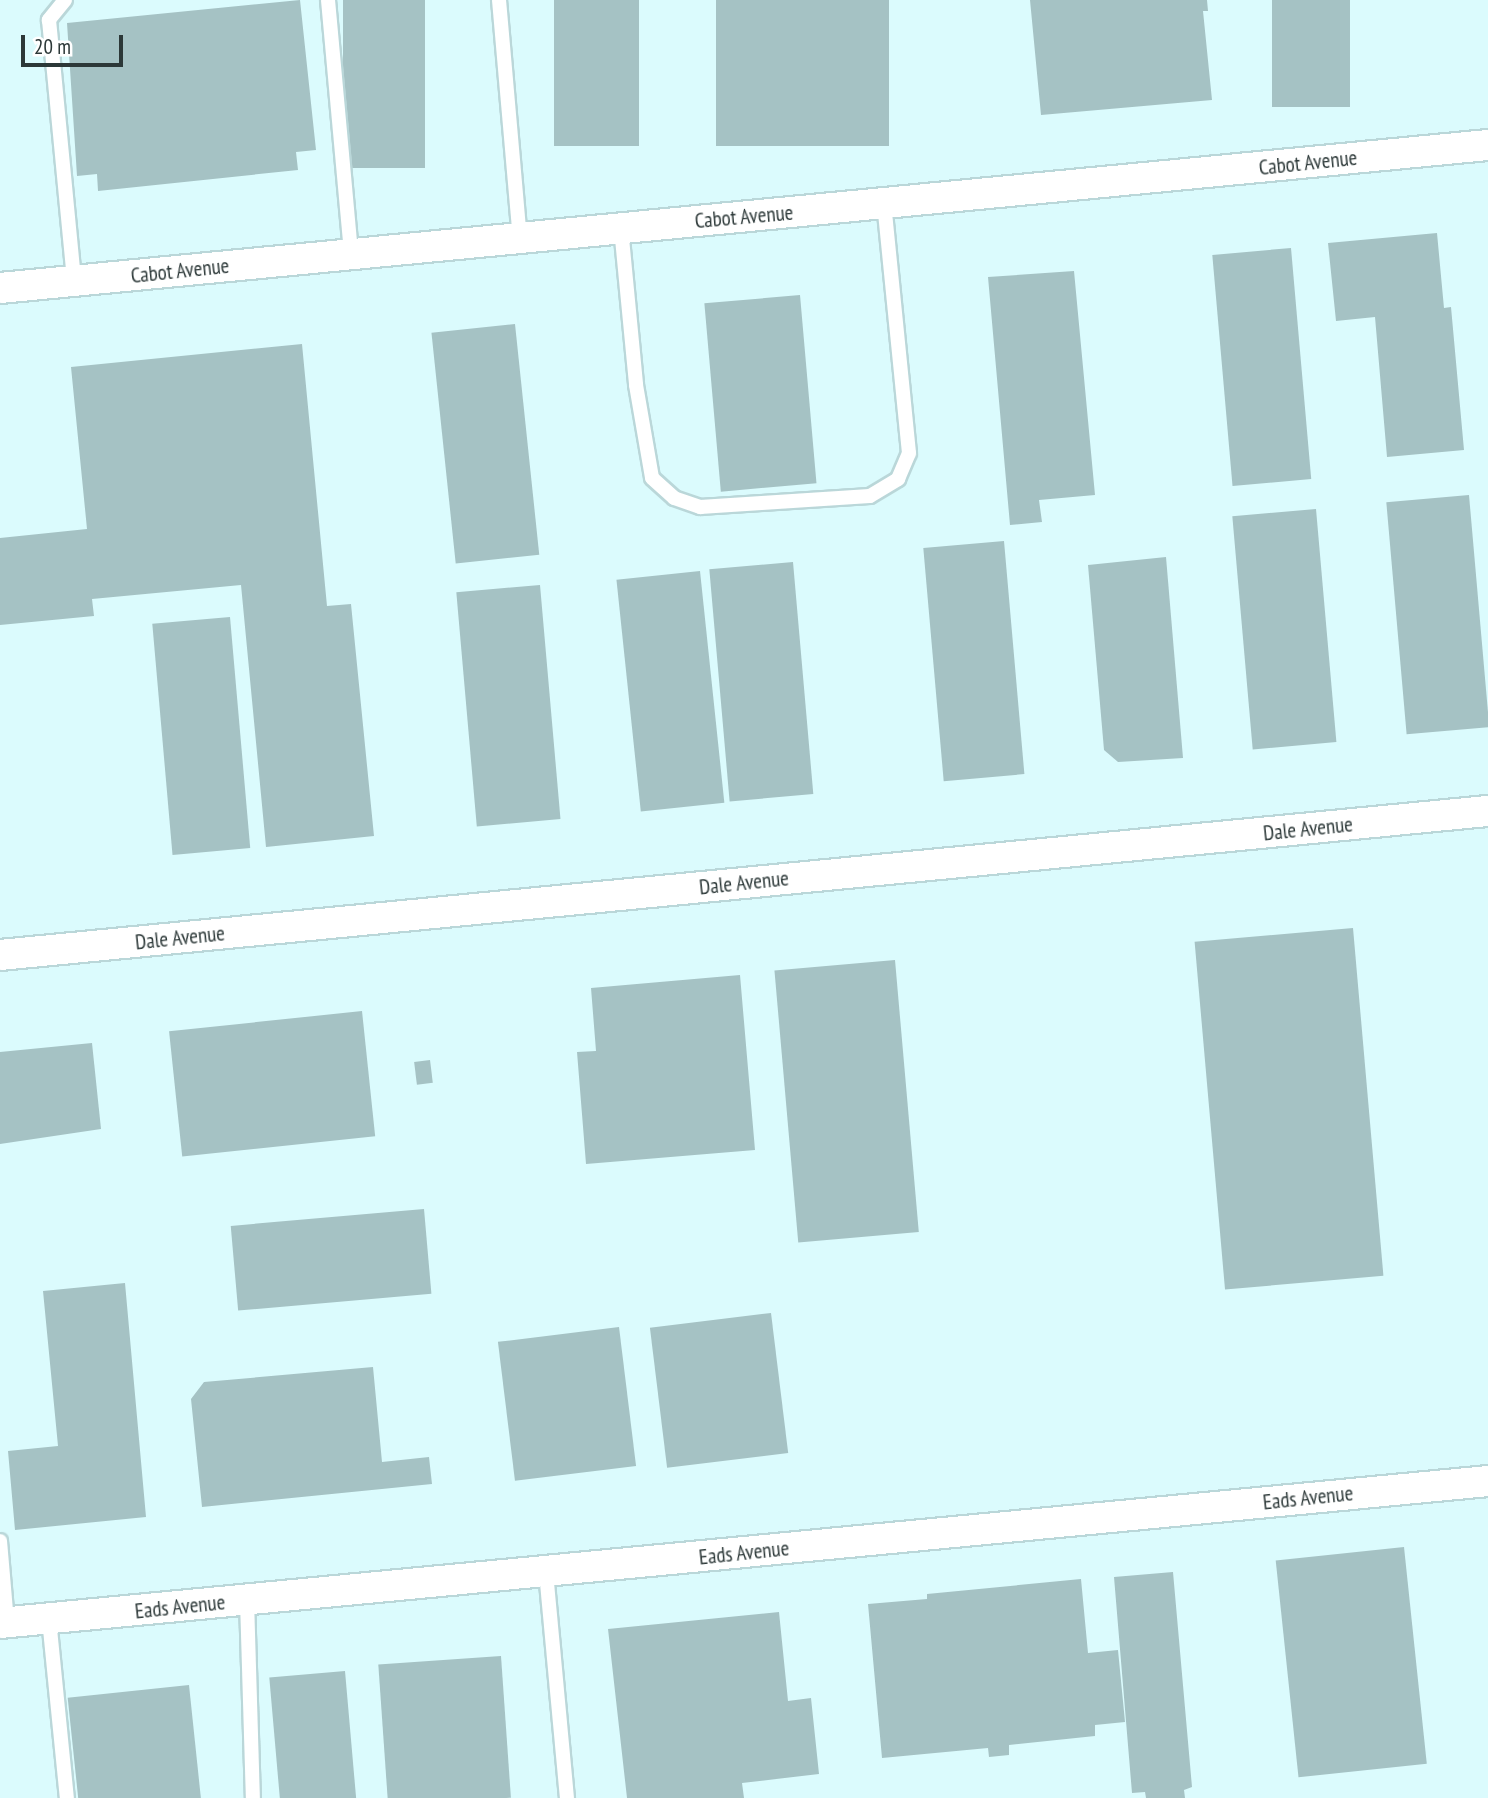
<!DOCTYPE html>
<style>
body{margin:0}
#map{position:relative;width:1488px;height:1798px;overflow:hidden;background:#f2feff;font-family:"PT Sans Narrow",sans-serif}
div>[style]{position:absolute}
.built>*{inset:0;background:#dbfbfd;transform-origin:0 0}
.building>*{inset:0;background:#a5c2c4;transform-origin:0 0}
.roads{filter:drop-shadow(2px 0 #bad7d9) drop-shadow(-2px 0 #bad7d9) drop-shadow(0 2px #bad7d9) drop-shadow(0 -2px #bad7d9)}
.service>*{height:14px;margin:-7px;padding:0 7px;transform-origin:7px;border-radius:7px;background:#fff}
.minor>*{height:30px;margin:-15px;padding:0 15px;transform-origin:15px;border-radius:15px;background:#fff}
span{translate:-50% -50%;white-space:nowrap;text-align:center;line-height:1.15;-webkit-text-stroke:5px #fff;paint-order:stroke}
.street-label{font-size:21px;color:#2c3838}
.scale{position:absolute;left:21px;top:35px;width:102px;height:32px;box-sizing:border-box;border:4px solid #2c3838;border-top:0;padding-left:9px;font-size:21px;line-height:24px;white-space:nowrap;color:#2c3838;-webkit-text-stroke:5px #fff;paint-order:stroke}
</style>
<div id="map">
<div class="built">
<i style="left:0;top:0;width:1488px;height:1798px"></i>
</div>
<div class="building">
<i style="clip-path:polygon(300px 0,316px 150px,296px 152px,298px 170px,98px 191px,97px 174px,77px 176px,67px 23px)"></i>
<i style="left:343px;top:0;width:82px;height:168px"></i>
<i style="left:554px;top:0;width:85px;height:146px"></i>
<i style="left:716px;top:0;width:173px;height:146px"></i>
<i style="clip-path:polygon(1030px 0,1207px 0,1208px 11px,1203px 11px,1212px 100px,1041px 115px)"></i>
<i style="left:1272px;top:0;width:78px;height:107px"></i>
<i style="clip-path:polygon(1437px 233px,1444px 308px,1451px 307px,1464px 450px,1387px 457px,1375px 317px,1336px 321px,1328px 243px)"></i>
<i style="left:1291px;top:248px;width:232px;height:79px;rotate:85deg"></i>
<i style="clip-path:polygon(1074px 271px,1095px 495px,1039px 500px,1042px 522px,1010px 525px,988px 277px)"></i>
<i style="left:800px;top:295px;width:189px;height:96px;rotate:85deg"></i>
<i style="left:515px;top:324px;width:232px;height:84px;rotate:84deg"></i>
<i style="clip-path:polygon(302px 344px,327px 606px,351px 604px,374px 836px,266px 847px,241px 585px,92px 599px,94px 616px,0 625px,0 538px,87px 529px,71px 367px)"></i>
<i style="left:1469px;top:495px;width:233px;height:83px;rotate:85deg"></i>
<i style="left:1316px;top:509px;width:234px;height:84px;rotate:85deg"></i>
<i style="left:1004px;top:541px;width:234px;height:81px;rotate:85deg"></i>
<i style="clip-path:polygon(1166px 557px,1183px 758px,1118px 762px,1104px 750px,1088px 565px)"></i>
<i style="left:793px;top:562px;width:233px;height:84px;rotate:85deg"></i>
<i style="left:700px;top:571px;width:233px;height:84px;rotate:84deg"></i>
<i style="left:540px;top:585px;width:235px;height:84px;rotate:85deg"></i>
<i style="left:230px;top:617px;width:232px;height:78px;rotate:85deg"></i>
<i style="left:1353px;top:928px;width:349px;height:159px;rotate:85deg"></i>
<i style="left:895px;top:960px;width:273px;height:121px;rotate:85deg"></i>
<i style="clip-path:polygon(740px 975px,755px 1150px,586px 1164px,577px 1052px,596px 1051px,591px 988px)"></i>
<i style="left:362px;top:1011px;width:126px;height:194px;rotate:84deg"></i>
<i style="clip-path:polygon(92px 1043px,101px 1129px,0 1144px,0 1052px)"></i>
<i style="left:430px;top:1060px;width:23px;height:16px;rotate:83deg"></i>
<i style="left:424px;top:1209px;width:85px;height:194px;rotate:85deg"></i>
<i style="clip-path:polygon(125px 1283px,146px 1517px,15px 1530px,8px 1451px,58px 1446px,43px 1291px)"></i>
<i style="left:771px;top:1313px;width:141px;height:122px;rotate:83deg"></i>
<i style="left:619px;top:1327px;width:140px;height:122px;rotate:83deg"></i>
<i style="clip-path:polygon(373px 1367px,382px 1462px,429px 1457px,432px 1484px,202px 1507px,191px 1399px,204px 1382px)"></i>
<i style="left:1404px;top:1547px;width:218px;height:129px;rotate:84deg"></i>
<i style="clip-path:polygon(1173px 1572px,1192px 1787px,1184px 1790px,1185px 1798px,1146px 1798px,1145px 1792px,1132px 1793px,1114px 1577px)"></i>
<i style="clip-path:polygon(1081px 1579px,1088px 1653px,1118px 1650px,1125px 1722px,1095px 1725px,1095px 1736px,1009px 1745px,1009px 1755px,989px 1757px,988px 1748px,882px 1758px,868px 1604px,927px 1599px,927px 1594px)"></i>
<i style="clip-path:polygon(779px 1612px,788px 1701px,811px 1698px,819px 1774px,742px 1783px,744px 1798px,627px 1798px,608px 1629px)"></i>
<i style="left:501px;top:1656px;width:142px;height:123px;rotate:86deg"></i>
<i style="left:345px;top:1671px;width:128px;height:76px;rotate:85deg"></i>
<i style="left:189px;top:1685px;width:114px;height:122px;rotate:84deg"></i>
</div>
<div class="roads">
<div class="service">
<i style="left:65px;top:0;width:26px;rotate:129deg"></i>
<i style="left:49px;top:20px;width:262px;rotate:84.5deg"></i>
<i style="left:328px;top:0;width:255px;rotate:84.8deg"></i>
<i style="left:499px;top:0;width:239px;rotate:85deg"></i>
<i style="left:621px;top:228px;width:158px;rotate:84.5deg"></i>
<i style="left:636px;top:385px;width:94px;rotate:80.2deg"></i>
<i style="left:652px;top:478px;width:30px;rotate:42deg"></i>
<i style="left:674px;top:498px;width:28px;rotate:19deg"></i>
<i style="left:700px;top:507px;width:170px;rotate:-3.7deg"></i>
<i style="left:870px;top:496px;width:33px;rotate:-31deg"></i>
<i style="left:898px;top:479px;width:28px;rotate:-67deg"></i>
<i style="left:909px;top:453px;width:250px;rotate:-95.7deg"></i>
<i style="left:0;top:1541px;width:82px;rotate:85.1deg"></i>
<i style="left:546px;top:1572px;width:227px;rotate:84.7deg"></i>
<i style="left:247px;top:1600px;width:198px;rotate:88.3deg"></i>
<i style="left:49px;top:1619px;width:180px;rotate:84.3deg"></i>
</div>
<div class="minor">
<i style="left:0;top:288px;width:1495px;rotate:-5.49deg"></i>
<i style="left:0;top:955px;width:1495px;rotate:-5.53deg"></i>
<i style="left:0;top:1623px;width:1495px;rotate:-5.45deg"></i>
</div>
</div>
<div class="street-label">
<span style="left:1308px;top:163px;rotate:-6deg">Cabot Avenue</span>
<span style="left:744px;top:217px;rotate:-5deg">Cabot Avenue</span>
<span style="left:180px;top:271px;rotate:-6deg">Cabot Avenue</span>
<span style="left:1308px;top:829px;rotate:-6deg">Dale Avenue</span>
<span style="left:744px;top:883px;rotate:-6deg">Dale Avenue</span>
<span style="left:180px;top:938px;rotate:-6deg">Dale Avenue</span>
<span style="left:1308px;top:1498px;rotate:-6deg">Eads Avenue</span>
<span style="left:744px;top:1553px;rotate:-6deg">Eads Avenue</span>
<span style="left:180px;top:1607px;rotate:-6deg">Eads Avenue</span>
</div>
<div class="scale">20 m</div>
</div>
